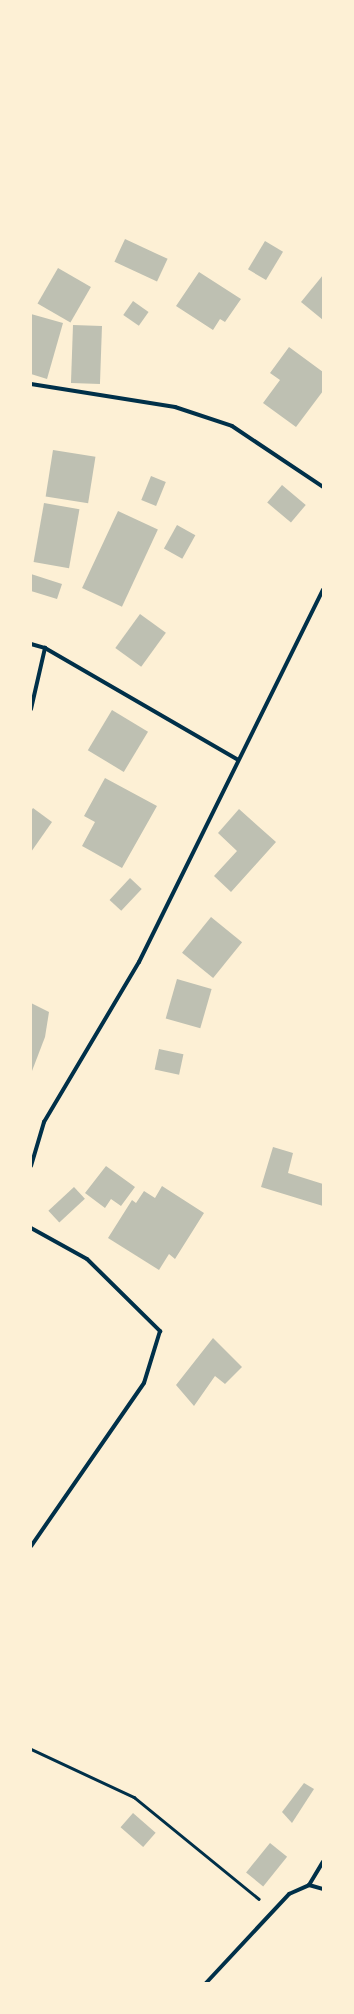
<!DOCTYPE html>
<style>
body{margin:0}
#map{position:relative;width:354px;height:2014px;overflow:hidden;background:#fdf0d5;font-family:"Fira Sans",sans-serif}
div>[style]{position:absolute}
.building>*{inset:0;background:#bec0b2;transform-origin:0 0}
.path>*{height:2.5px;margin:-1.25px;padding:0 1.25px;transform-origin:1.25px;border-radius:1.25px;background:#003049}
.minor>*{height:4px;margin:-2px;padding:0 2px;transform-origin:2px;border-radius:2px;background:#003049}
span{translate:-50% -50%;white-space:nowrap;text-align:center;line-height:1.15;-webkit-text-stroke:4px #fdf0d5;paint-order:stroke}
.frame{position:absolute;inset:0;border:32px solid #fdf0d5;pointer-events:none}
</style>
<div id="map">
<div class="building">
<i style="left:125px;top:239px;width:47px;height:25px;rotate:25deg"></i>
<i style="left:265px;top:241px;width:21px;height:33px;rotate:31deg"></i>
<i style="left:58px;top:268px;width:38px;height:41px;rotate:30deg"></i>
<i style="clip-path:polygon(199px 272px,241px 299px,225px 322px,220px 319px,213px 330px,176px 306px)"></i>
<i style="clip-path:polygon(323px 275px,323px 320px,301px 302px)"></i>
<i style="left:133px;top:301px;width:19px;height:17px;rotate:35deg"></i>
<i style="clip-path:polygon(31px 314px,63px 323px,47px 379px,31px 374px)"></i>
<i style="left:73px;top:325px;width:29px;height:58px;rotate:2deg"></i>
<i style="clip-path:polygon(289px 347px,323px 372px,323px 391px,296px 427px,263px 403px,280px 380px,270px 373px)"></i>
<i style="left:53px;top:450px;width:43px;height:47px;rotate:9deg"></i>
<i style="left:151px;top:476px;width:16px;height:26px;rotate:22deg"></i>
<i style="left:282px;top:485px;width:31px;height:23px;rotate:40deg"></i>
<i style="left:44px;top:503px;width:36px;height:60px;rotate:10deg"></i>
<i style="left:118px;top:511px;width:44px;height:85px;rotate:25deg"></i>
<i style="left:177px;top:525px;width:21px;height:27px;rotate:29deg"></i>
<i style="clip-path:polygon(31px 574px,62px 584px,57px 599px,31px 591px)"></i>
<i style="left:140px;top:614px;width:32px;height:42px;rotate:36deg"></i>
<i style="left:112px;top:710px;width:42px;height:47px;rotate:31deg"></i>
<i style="clip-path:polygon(105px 778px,157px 806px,122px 868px,82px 846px,95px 822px,84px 816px)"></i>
<i style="clip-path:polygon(33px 808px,52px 822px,31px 852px,31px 811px)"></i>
<i style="clip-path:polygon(239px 809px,276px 842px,231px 892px,214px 876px,237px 851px,218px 833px)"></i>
<i style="left:130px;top:878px;width:16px;height:30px;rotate:43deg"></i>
<i style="left:211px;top:917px;width:40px;height:46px;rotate:39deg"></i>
<i style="left:177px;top:979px;width:36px;height:41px;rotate:16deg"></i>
<i style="clip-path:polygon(31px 1003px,49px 1012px,45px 1037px,32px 1071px)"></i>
<i style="left:159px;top:1049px;width:25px;height:21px;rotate:12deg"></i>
<i style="clip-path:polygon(273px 1147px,293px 1153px,288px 1173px,323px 1184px,323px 1206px,261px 1187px)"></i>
<i style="clip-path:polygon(106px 1166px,135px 1187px,121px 1206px,111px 1199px,105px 1208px,85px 1193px)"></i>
<i style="clip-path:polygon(162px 1186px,204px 1213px,175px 1259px,169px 1254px,159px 1270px,108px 1238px,132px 1200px,136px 1203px,144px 1191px,155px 1198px)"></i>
<i style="left:74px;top:1187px;width:16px;height:35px;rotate:47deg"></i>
<i style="clip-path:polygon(213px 1338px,242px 1367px,225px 1384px,215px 1376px,194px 1406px,176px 1385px)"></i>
<i style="clip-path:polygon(304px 1783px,314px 1789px,292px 1823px,282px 1812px)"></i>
<i style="left:133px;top:1813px;width:30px;height:19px;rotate:41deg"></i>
<i style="left:270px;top:1843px;width:22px;height:38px;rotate:39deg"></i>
</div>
<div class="path">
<i style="left:31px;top:1749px;width:114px;rotate:25deg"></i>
<i style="left:134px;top:1797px;width:161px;rotate:39.2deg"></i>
</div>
<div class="minor">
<i style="left:31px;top:384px;width:146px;rotate:9.1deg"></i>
<i style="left:175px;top:407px;width:60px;rotate:18.4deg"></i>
<i style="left:232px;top:426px;width:110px;rotate:33.8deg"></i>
<i style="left:31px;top:644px;width:15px;rotate:16deg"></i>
<i style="left:45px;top:648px;width:223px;rotate:30.1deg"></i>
<i style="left:31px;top:709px;width:63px;rotate:-77.1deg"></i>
<i style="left:31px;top:1166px;width:46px;rotate:-73.5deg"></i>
<i style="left:44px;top:1122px;width:186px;rotate:-59.3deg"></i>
<i style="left:139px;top:962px;width:415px;rotate:-63.7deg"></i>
<i style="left:31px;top:1228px;width:64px;rotate:29deg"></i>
<i style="left:87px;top:1259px;width:103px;rotate:44.6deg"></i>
<i style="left:160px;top:1331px;width:54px;rotate:107.1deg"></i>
<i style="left:144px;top:1383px;width:198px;rotate:124.7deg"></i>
<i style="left:309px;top:1885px;width:27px;rotate:-59deg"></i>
<i style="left:206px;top:1983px;width:122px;rotate:-47deg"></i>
<i style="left:289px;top:1894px;width:22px;rotate:-24deg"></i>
<i style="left:309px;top:1885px;width:15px;rotate:16deg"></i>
</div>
<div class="frame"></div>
</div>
